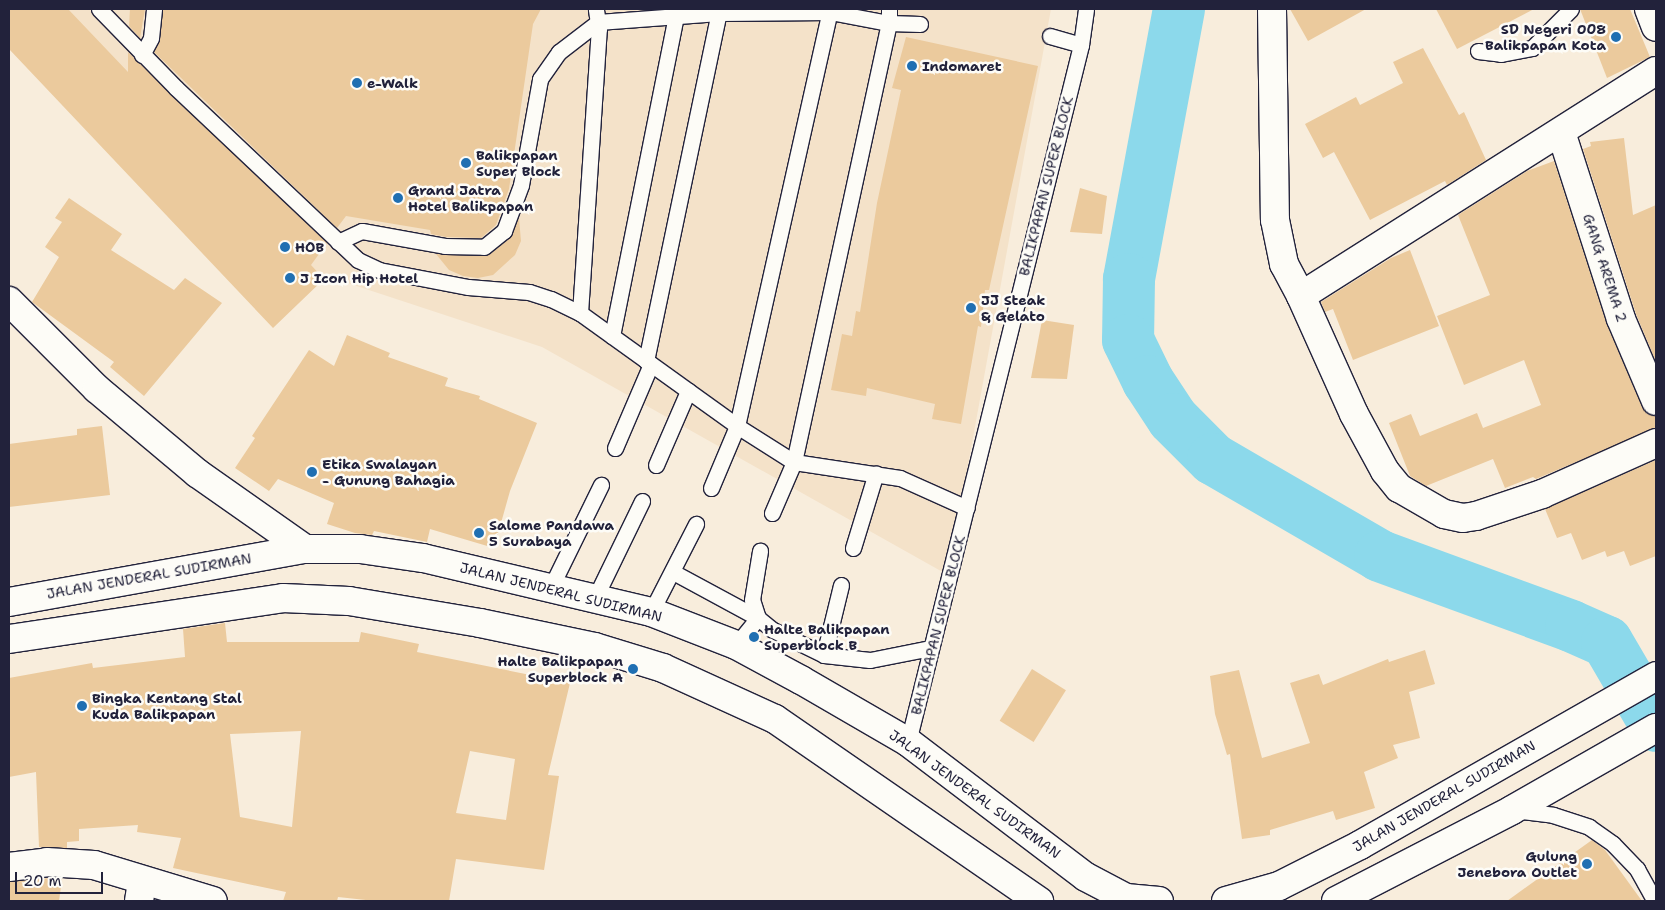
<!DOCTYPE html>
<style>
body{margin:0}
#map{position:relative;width:1665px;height:910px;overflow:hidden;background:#f8eddc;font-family:"Shantell Sans",sans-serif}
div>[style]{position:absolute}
.built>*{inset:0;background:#f4e2c9}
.river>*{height:52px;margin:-26px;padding:0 26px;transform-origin:26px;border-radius:26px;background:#8cd9eb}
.building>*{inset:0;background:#ebca9d;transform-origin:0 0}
.roads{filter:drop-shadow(1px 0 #22223b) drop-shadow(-1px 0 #22223b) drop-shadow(0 1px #22223b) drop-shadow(0 -1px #22223b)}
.service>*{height:15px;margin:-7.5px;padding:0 7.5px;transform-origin:7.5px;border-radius:7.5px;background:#fdfcf7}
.minor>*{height:28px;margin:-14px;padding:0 14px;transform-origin:14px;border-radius:14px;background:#fdfcf7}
.tertiary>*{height:28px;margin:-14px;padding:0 14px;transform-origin:14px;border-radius:14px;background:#fdfcf7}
.trunk>*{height:28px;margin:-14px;padding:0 14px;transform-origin:14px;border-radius:14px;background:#fdfcf7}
.dots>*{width:14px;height:14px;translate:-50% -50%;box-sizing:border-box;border:2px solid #fdfcf7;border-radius:50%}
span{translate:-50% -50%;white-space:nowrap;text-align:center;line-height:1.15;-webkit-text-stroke:5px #fdfcf7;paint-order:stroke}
.poi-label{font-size:14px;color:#22223b;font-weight:700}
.right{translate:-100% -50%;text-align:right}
.left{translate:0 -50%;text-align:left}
.street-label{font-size:14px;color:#22223b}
.frame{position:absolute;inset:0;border:10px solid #22223b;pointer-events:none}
.scale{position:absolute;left:15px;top:872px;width:88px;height:22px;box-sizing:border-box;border:2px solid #22223b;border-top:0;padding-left:6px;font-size:15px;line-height:18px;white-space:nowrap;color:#22223b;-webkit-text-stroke:4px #fdfcf7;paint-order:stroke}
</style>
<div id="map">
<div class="built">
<i style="clip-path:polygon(9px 9px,1051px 9px,948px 575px,542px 347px,214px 239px,9px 26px)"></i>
</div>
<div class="river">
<i style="left:1179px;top:9px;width:275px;rotate:100.5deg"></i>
<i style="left:1129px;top:279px;width:61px;rotate:90.9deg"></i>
<i style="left:1128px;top:340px;width:46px;rotate:64deg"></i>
<i style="left:1148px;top:381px;width:45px;rotate:56.7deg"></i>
<i style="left:1173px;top:419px;width:57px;rotate:45deg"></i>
<i style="left:1213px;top:459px;width:193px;rotate:30.1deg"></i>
<i style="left:1380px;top:556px;width:203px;rotate:20.1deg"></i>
<i style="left:1571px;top:626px;width:39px;rotate:24deg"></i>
<i style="left:1607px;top:642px;width:97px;rotate:59.7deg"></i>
</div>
<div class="building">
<i style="clip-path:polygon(9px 9px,68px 9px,128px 72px,128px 52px,327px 243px,311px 265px,324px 279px,273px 328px,9px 49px)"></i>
<i style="clip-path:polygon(130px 9px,145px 9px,140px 38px,129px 26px)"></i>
<i style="clip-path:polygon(163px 9px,541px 9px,533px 24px,509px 189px,496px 225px,481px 238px,446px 237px,431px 234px,430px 230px,346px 216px,337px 228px,154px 52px,160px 39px)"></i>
<i style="clip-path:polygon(1290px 9px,1366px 9px,1308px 41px)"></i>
<i style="clip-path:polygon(1436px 9px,1534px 9px,1457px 49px)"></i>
<i style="clip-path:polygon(1580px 9px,1630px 9px,1650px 57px,1607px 78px)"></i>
<i style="clip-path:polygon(906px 37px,1038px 66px,989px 290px,985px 290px,981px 327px,978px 326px,961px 424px,932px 419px,935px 404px,867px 388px,866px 396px,831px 390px,842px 334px,852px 336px,856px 311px,860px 312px,877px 203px,901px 90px,892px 88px)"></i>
<i style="clip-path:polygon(1423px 48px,1459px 115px,1464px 112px,1486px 160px,1447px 185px,1445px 181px,1370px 220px,1334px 152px,1323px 158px,1305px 124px,1356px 97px,1360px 105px,1403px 83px,1393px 62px)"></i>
<i style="clip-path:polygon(1624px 138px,1633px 215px,1656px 205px,1656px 362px,1636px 314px,1583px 149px,1591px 146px,1590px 142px)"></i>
<i style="clip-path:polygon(1554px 161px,1607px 325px,1642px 407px,1647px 414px,1656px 416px,1656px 428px,1536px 479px,1533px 477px,1505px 488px,1493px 459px,1426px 486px,1410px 476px,1389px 423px,1411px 414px,1420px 436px,1477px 413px,1483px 428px,1541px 405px,1524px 360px,1464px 385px,1437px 316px,1490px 295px,1458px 215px,1527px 171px)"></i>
<i style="clip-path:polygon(1080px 188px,1107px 196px,1102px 234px,1070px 232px)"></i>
<i style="clip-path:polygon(69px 198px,122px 234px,111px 250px,174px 290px,185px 278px,222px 303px,144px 396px,110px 367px,114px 362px,32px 302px,59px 257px,45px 247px,62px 222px,55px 218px)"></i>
<i style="clip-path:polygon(519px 218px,521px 241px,515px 255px,493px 275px,478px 278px,463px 276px,449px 270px,436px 254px,489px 255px,510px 238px)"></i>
<i style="clip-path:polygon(1410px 250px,1439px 326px,1353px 360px,1333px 309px,1325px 312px,1321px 302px,1391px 258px)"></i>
<i style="clip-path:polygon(1042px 320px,1074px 325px,1067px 379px,1031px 378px)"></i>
<i style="clip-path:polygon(347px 335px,390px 353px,388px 357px,448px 378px,445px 386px,480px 396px,479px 399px,537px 423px,510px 491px,494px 548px,430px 529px,427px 542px,374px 531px,372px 535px,355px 533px,327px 524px,334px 503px,278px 479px,269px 491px,235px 468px,255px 438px,252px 436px,309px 350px,334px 366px)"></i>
<i style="clip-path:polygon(102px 426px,110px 495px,9px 507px,9px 444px,77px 435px,77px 429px)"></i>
<i style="clip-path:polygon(1656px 460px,1656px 556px,1630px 566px,1624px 551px,1607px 557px,1605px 551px,1582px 560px,1571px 533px,1557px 538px,1545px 509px)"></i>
<i style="clip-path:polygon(evenodd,225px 623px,227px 642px,359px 642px,361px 632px,419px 644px,417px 652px,570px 683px,548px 775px,559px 776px,544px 870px,456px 859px,449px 901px,375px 901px,338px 897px,337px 901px,283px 901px,286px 892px,173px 868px,181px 838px,137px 832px,138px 825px,79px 829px,79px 841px,67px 842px,67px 848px,39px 847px,36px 772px,9px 777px,9px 678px,92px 663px,93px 668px,185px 657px,183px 629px,225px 623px,301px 731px,292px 827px,240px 817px,230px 734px,301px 731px,225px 623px,470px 751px,515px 759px,506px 820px,456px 813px,470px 751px)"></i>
<i style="clip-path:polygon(1425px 650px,1435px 684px,1409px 692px,1420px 738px,1393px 745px,1398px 758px,1364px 772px,1375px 808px,1336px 820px,1333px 811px,1270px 830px,1270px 835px,1242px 839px,1230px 754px,1227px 755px,1215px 714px,1210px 676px,1239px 670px,1262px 758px,1310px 743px,1290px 683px,1319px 674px,1323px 685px,1388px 659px,1389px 662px)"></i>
<i style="left:1032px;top:669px;width:40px;height:61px;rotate:32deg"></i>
<i style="clip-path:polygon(1592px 840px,1605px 850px,1642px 901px,1507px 901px)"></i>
<i style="clip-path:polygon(48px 878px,62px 879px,59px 901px,9px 901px,9px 882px)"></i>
</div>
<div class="roads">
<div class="service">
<i style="left:99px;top:9px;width:110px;rotate:45.7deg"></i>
<i style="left:176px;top:88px;width:250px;rotate:43.4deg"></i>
<i style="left:358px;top:260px;width:23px;rotate:25deg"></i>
<i style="left:379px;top:270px;width:91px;rotate:10.8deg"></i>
<i style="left:468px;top:287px;width:61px;rotate:4.7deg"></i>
<i style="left:529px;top:292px;width:23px;rotate:18deg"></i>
<i style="left:551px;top:299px;width:32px;rotate:26deg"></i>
<i style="left:580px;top:313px;width:193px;rotate:35.7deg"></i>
<i style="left:737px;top:426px;width:67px;rotate:32.3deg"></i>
<i style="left:794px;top:462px;width:107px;rotate:8.6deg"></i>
<i style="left:900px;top:478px;width:73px;rotate:24.1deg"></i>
<i style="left:1050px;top:36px;width:32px;rotate:16deg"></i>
<i style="left:1478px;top:51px;width:23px;rotate:7deg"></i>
<i style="left:1501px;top:54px;width:32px;rotate:-11deg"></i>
<i style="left:1532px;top:48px;width:55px;rotate:-45deg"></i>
<i style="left:142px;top:55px;width:19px;rotate:-62deg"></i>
<i style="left:151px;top:38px;width:29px;rotate:-84deg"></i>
<i style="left:338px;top:242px;width:26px;rotate:-25deg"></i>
<i style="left:362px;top:231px;width:84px;rotate:10.2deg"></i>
<i style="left:445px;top:246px;width:39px;rotate:1deg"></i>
<i style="left:484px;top:247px;width:26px;rotate:-39deg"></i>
<i style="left:504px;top:231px;width:49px;rotate:-69.7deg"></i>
<i style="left:521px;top:185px;width:108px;rotate:-79.8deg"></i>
<i style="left:540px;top:79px;width:33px;rotate:-55deg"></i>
<i style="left:559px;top:52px;width:49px;rotate:-37.6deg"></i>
<i style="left:598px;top:22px;width:121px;rotate:-4.3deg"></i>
<i style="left:719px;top:13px;width:111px;rotate:-0.5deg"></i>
<i style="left:830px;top:12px;width:60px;rotate:10.6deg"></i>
<i style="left:889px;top:23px;width:31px;rotate:2deg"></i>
<i style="left:580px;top:313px;width:285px;rotate:-86.2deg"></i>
<i style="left:599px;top:29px;width:20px;rotate:-99deg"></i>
<i style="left:612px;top:336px;width:326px;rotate:-78.7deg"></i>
<i style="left:646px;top:361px;width:356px;rotate:-78.2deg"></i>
<i style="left:615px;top:448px;width:91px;rotate:-66.8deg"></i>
<i style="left:656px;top:465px;width:81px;rotate:-66.6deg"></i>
<i style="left:711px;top:488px;width:67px;rotate:-67.2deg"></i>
<i style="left:737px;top:426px;width:427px;rotate:-77.4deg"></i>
<i style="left:772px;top:513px;width:56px;rotate:-66.7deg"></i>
<i style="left:794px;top:462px;width:449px;rotate:-77.8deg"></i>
<i style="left:889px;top:23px;width:14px;rotate:-90deg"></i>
<i style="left:853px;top:548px;width:78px;rotate:-73deg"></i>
<i style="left:673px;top:572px;width:97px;rotate:28.4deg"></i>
<i style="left:758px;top:618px;width:19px;rotate:39deg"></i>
<i style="left:773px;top:630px;width:57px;rotate:26.1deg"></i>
<i style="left:824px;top:655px;width:46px;rotate:6.2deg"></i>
<i style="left:870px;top:660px;width:61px;rotate:-11.3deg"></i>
<i style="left:550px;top:589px;width:116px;rotate:-63.9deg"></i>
<i style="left:594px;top:600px;width:110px;rotate:-64.1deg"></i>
<i style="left:651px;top:612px;width:99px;rotate:-62.9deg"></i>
<i style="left:758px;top:618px;width:19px;rotate:-108deg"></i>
<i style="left:752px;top:600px;width:50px;rotate:-80.7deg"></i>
<i style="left:736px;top:645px;width:35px;rotate:-51deg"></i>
<i style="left:824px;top:655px;width:72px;rotate:-76.3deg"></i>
<i style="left:908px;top:742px;width:718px;rotate:-76.06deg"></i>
<i style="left:1081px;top:45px;width:36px;rotate:-82deg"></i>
<i style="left:1514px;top:810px;width:39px;rotate:7deg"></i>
<i style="left:1553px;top:815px;width:38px;rotate:18deg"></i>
<i style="left:1589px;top:827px;width:29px;rotate:35deg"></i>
<i style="left:1613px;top:844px;width:35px;rotate:46deg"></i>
<i style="left:1637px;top:869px;width:37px;rotate:61deg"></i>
</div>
<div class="minor">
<i style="left:1272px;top:9px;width:211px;rotate:89.2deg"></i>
<i style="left:1275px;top:220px;width:45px;rotate:78.4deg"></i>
<i style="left:1284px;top:264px;width:36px;rotate:62deg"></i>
<i style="left:1301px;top:296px;width:420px;rotate:-32.4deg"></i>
<i style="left:1649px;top:9px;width:19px;rotate:69deg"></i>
<i style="left:1561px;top:132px;width:196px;rotate:72.2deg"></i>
<i style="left:1621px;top:319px;width:89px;rotate:66.9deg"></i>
<i style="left:1301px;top:296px;width:129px;rotate:65.8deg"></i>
<i style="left:1354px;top:414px;width:65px;rotate:61.5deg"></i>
<i style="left:1385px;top:471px;width:22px;rotate:51deg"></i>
<i style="left:1399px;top:488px;width:52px;rotate:30deg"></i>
<i style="left:1444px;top:514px;width:19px;rotate:12deg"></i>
<i style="left:1463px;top:518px;width:13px;rotate:-9deg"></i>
<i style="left:1476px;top:516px;width:70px;rotate:-18.4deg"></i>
<i style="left:1542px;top:494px;width:125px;rotate:-24.1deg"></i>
<i style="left:9px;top:301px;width:124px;rotate:45deg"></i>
<i style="left:97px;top:389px;width:131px;rotate:40deg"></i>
<i style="left:197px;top:473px;width:132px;rotate:35.1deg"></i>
<i style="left:139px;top:901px;width:20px;rotate:-81deg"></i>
</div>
<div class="tertiary">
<i style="left:9px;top:867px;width:38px;rotate:-7deg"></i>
<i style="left:47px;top:862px;width:47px;rotate:3.7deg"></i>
<i style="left:94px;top:865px;width:124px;rotate:16.8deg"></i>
</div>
<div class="trunk">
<i style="left:9px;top:602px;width:301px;rotate:-10.2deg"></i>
<i style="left:305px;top:549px;width:55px"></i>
<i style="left:360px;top:549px;width:64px;rotate:8.1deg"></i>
<i style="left:423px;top:558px;width:234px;rotate:13.3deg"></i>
<i style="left:651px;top:612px;width:91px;rotate:21.2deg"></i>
<i style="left:736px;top:645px;width:74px;rotate:28.3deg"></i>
<i style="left:801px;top:680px;width:124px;rotate:30.1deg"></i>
<i style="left:908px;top:742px;width:223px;rotate:37.2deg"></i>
<i style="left:1086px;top:877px;width:45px;rotate:27.7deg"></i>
<i style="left:1126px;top:898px;width:33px;rotate:5deg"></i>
<i style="left:9px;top:639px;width:277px;rotate:-8.5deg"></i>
<i style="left:283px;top:598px;width:66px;rotate:2.6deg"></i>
<i style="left:349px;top:601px;width:133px;rotate:9.5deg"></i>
<i style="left:480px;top:623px;width:117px;rotate:11.8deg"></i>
<i style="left:595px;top:647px;width:71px;rotate:17.2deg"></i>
<i style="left:663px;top:668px;width:123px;rotate:24.5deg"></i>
<i style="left:775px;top:719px;width:321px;rotate:34.6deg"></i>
<i style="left:1226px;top:901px;width:55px;rotate:-15.8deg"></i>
<i style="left:1279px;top:886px;width:91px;rotate:-26.8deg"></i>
<i style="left:1360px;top:845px;width:341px;rotate:-29.7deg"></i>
<i style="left:1336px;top:901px;width:198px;rotate:-27.3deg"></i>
<i style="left:1512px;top:810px;width:166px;rotate:-29.7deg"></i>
</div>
</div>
<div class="dots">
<i style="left:1616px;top:37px;background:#1f6fb2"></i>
<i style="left:912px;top:66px;background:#1f6fb2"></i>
<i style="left:357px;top:83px;background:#1f6fb2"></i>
<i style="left:466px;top:163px;background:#1f6fb2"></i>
<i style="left:398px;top:198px;background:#1f6fb2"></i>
<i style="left:285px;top:247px;background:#1f6fb2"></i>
<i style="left:290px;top:278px;background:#1f6fb2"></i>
<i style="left:971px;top:308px;background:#1f6fb2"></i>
<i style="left:312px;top:472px;background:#1f6fb2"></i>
<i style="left:479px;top:533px;background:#1f6fb2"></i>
<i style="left:754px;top:637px;background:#1f6fb2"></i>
<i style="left:633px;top:669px;background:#1f6fb2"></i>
<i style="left:82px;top:706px;background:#1f6fb2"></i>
<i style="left:1587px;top:864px;background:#1f6fb2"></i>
</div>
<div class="poi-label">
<span class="right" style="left:1606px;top:37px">SD Negeri 008<br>Balikpapan Kota</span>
<span class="left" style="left:922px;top:66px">Indomaret</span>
<span class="left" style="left:367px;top:83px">e-Walk</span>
<span class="left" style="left:476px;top:163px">Balikpapan<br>Super Block</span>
<span class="left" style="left:408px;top:198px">Grand Jatra<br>Hotel Balikpapan</span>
<span class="left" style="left:295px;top:247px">HOB</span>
<span class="left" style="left:300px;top:278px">J Icon Hip Hotel</span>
<span class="left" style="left:981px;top:308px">JJ Steak<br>&amp; Gelato</span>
<span class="left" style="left:322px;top:472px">Etika Swalayan<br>- Gunung Bahagia</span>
<span class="left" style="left:489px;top:533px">Salome Pandawa<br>5 Surabaya</span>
<span class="left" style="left:764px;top:637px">Halte Balikpapan<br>Superblock B</span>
<span class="right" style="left:623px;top:669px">Halte Balikpapan<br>Superblock A</span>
<span class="left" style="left:92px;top:706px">Bingka Kentang Stal<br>Kuda Balikpapan</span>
<span class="right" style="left:1577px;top:864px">Gulung<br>Jenebora Outlet</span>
</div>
<div class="street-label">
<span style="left:1046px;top:186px;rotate:-76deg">BALIKPAPAN SUPER BLOCK</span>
<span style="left:1605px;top:268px;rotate:72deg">GANG AREMA 2</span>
<span style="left:149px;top:576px;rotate:-10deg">JALAN JENDERAL SUDIRMAN</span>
<span style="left:561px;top:592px;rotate:14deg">JALAN JENDERAL SUDIRMAN</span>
<span style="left:938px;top:625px;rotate:-76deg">BALIKPAPAN SUPER BLOCK</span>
<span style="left:975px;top:794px;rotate:36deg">JALAN JENDERAL SUDIRMAN</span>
<span style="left:1444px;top:796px;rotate:-30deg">JALAN JENDERAL SUDIRMAN</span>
</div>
<div class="frame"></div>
<div class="scale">20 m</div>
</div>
